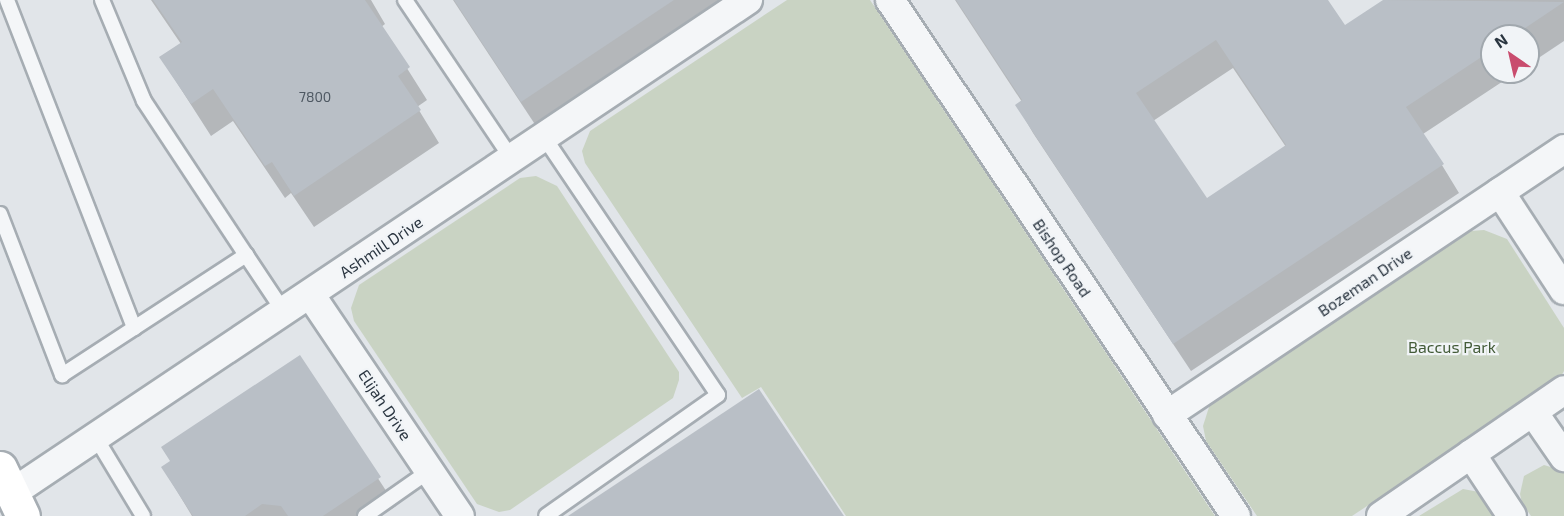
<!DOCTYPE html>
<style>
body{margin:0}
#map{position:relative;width:1564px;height:516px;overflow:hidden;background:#e1e5e9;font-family:"Exo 2",sans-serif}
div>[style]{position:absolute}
.green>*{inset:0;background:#c9d3c3}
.shadow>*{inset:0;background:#0003}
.building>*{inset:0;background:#b9bfc6}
.roads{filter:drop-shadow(2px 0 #a6adb3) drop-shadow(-2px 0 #a6adb3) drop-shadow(0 2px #a6adb3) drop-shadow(0 -2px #a6adb3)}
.service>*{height:14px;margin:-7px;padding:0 7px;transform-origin:7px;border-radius:7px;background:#f4f6f8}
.minor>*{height:28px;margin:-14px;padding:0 14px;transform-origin:14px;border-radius:14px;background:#f4f6f8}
.secondary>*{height:33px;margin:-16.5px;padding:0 16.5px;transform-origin:16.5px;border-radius:16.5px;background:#fff}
span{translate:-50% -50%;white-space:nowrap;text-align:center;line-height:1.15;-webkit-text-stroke:4.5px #f1f4f7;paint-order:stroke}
.number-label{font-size:14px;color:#4e5862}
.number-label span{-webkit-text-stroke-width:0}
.street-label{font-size:16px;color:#2a3540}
.park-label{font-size:16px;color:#435b38}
.north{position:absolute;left:1480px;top:24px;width:60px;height:60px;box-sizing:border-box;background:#f1f4f7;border:2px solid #a1a8ae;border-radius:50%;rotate:326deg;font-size:16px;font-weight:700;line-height:24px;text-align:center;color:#2a3540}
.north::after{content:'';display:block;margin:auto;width:21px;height:27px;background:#c94c6e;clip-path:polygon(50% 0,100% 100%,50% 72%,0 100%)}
</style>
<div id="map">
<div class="green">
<i style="clip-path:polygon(787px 0,870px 0,1215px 516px,846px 516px,761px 387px,742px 398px,585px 163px,582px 151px,590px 131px)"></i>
<i style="clip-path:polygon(536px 176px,557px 186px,679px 372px,679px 380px,673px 398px,510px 510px,499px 512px,477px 504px,354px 321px,351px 308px,359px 285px,520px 178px)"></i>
<i style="clip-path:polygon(1484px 230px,1507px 239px,1564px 328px,1564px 371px,1560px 378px,1352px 516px,1257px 516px,1206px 441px,1203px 426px,1210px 404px,1471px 231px)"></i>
<i style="clip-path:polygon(1544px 465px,1564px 471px,1564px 516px,1531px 516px,1522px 503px,1520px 494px,1524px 476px)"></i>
<i style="clip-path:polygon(1463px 489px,1479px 492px,1499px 516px,1419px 516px)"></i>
</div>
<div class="shadow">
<i style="clip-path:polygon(151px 0,371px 0,385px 24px,381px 27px,427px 100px,417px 107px,439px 143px,314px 227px,291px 193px,285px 198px,233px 121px,211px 136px,161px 58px,181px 44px)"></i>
<i style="clip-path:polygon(453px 0,732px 0,538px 129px)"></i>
<i style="clip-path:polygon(evenodd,955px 0,1326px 0,1345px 28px,1386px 0,1564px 0,1564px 41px,1528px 65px,1528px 36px,1492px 36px,1492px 72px,1517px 72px,1423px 134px,1459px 193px,1191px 371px,1033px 133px,1017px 105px,1022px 102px,955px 0,1233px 68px,1286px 147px,1206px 200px,1153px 121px,1233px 68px)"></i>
<i style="clip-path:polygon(299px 357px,396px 506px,381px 516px,192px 516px,163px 468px)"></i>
</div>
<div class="building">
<i style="clip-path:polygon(153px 0,365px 0,410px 67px,398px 76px,421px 110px,294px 196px,272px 162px,265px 166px,213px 89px,191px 104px,159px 57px,182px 42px)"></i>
<i style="clip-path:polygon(454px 0,674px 0,521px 102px)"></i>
<i style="clip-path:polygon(evenodd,956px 0,1328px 0,1345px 25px,1383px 0,1564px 2px,1513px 36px,1492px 36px,1492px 50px,1406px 107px,1444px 164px,1173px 344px,1015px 105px,1022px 100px,956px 0,1216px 40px,1286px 145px,1207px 198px,1136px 93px,1216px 40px)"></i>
<i style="clip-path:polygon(300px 355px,381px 477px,323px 516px,288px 516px,281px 506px,262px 504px,245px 516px,193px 516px,161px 467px,170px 461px,161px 447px)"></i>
<i style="clip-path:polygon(759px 389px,844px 516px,568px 516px)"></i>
</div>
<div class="roads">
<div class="service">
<i style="left:7px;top:0;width:352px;rotate:68.8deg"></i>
<i style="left:102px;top:0;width:109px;rotate:67.4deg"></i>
<i style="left:144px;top:101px;width:185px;rotate:56.5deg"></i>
<i style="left:405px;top:0;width:192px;rotate:56.1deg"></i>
<i style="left:544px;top:137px;width:311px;rotate:56deg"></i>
<i style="left:718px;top:395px;width:210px;rotate:144.9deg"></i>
<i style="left:0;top:214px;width:173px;rotate:68.9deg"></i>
<i style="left:62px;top:375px;width:220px;rotate:-33.1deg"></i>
<i style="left:246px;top:255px;width:69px;rotate:56.3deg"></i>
<i style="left:96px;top:438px;width:91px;rotate:58.9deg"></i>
<i style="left:365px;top:516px;width:78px;rotate:-35.1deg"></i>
</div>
<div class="minor">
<i style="left:890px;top:0;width:621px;rotate:56.16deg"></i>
<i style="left:1500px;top:192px;width:117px;rotate:56.9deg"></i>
<i style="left:310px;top:294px;width:268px;rotate:56deg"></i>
<i style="left:1533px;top:412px;width:55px;rotate:55.4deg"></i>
<i style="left:1167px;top:415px;width:478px;rotate:-33.8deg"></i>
<i style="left:1471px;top:454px;width:74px;rotate:56.5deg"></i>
<i style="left:12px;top:493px;width:886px;rotate:-33.82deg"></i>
<i style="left:1381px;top:516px;width:222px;rotate:-34.5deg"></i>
</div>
<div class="secondary">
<i style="left:0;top:468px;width:53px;rotate:64.4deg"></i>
</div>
</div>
<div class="number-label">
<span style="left:315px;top:97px">7800</span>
</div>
<div class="street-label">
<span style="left:381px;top:247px;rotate:-34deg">Ashmill Drive</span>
<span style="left:1062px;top:258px;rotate:56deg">Bishop Road</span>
<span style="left:1365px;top:282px;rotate:-34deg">Bozeman Drive</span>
<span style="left:385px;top:405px;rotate:56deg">Elijah Drive</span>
</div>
<div class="park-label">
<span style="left:1452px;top:347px">Baccus Park</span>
</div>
<div class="north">N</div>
</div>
